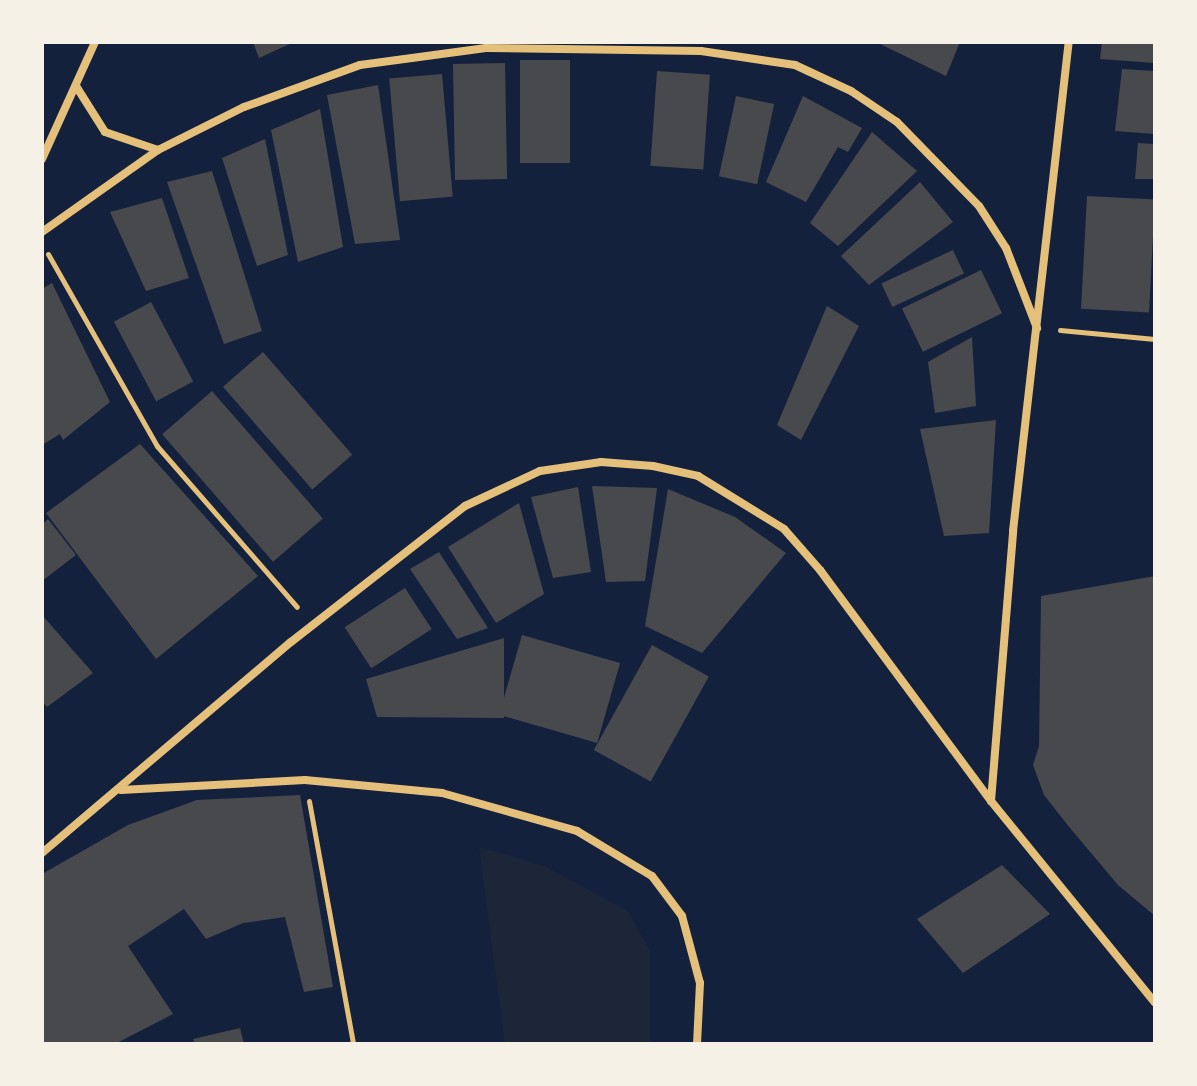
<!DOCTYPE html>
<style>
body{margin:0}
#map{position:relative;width:1197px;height:1086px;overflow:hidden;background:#14213d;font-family:"Exo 2",sans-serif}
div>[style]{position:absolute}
.green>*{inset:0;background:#1d2539}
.building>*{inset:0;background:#48494c;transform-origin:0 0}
.path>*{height:5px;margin:-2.5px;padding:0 2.5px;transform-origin:2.5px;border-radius:2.5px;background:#e5c07b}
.minor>*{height:8px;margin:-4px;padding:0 4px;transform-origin:4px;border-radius:4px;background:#e5c07b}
span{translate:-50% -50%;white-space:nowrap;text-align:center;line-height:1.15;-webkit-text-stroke:7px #f6f1e7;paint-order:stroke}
.frame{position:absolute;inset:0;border:44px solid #f6f1e7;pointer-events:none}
</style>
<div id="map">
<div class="green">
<i style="clip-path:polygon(479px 847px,544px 866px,628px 911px,650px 951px,650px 1044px,505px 1044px)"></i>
</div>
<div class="building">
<i style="clip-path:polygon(253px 42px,294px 42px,259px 58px)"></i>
<i style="clip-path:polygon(876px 42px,960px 42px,946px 76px)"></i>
<i style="clip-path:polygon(1102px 42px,1155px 42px,1155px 63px,1100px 59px)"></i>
<i style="left:520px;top:60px;width:50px;height:103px"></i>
<i style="left:505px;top:63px;width:116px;height:52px;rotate:89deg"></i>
<i style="clip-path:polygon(1122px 69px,1155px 71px,1155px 134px,1115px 131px)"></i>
<i style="left:657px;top:71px;width:53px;height:95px;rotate:4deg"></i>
<i style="left:442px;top:74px;width:123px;height:53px;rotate:85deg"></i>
<i style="clip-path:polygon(378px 85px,400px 240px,355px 244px,327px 95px)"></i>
<i style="left:736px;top:96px;width:39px;height:82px;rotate:12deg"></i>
<i style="clip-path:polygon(803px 96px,862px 128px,848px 152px,838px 147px,806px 202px,766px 182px)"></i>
<i style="clip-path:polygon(320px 109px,343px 247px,298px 262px,271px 130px)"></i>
<i style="clip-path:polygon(872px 132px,917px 171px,838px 246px,810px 223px)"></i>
<i style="clip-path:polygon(265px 139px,288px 255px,257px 266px,222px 158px)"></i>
<i style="clip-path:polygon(1138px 143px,1155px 144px,1155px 179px,1135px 179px)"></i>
<i style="clip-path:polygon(212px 171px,262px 331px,224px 344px,167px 182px)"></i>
<i style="clip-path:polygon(920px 182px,953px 222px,869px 285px,841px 256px)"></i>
<i style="left:1087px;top:196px;width:68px;height:113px;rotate:3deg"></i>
<i style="clip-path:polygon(162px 198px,189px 278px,146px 291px,110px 212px)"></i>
<i style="left:953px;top:250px;width:26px;height:79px;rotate:65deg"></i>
<i style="left:981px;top:270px;width:48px;height:88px;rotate:64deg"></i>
<i style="clip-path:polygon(52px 283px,110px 402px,63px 440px,60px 434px,42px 445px,42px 289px)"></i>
<i style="left:151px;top:302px;width:90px;height:42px;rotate:62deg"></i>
<i style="clip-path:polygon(827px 306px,859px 326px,801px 440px,777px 425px)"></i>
<i style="clip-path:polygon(972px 337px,976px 406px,935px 413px,928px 362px)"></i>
<i style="left:263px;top:352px;width:136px;height:53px;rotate:49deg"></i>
<i style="left:212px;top:391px;width:169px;height:66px;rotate:49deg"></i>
<i style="clip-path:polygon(996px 420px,989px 533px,944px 536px,920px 429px)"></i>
<i style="clip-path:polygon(140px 444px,258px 576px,156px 659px,46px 513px)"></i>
<i style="clip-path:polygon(592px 486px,657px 488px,645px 581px,606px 582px)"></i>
<i style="clip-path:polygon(578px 487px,591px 572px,553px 578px,531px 497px)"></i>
<i style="clip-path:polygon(668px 489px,735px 517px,786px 553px,702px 653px,645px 626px)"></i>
<i style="clip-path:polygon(519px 503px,544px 594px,496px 623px,448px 547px)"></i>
<i style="clip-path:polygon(48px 519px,76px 555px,42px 581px,42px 525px)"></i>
<i style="clip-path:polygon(439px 552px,488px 628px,457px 639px,410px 569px)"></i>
<i style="clip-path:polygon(1155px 576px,1155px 916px,1118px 885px,1070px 828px,1044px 795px,1033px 765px,1039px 746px,1041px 596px)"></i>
<i style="left:405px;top:588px;width:49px;height:72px;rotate:57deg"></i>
<i style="clip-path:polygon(42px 615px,93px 673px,47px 707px,42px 701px)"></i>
<i style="left:522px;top:635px;width:102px;height:83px;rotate:16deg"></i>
<i style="clip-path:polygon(504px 638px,504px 718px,377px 717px,366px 679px)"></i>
<i style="left:652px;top:645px;width:65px;height:120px;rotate:29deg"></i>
<i style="clip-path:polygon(300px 795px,333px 987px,304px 992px,285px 917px,243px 923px,206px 939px,184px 909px,128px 946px,173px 1014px,115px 1044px,42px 1044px,42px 874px,128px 825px,197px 800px)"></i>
<i style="clip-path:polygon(1002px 865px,1050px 914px,963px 973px,917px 919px)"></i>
<i style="clip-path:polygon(240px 1028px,244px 1044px,195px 1044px,193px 1039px)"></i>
</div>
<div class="path">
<i style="left:48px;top:254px;width:221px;rotate:60.4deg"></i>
<i style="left:157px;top:446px;width:213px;rotate:49deg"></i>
<i style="left:1060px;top:330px;width:95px;rotate:5.4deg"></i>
<i style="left:309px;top:801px;width:247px;rotate:79.7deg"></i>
</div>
<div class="minor">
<i style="left:76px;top:86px;width:54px;rotate:57.8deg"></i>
<i style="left:105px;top:132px;width:56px;rotate:18.8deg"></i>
<i style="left:42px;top:159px;width:128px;rotate:-65.6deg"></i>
<i style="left:42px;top:232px;width:142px;rotate:-35.3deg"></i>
<i style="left:158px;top:150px;width:96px;rotate:-26.6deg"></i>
<i style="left:244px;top:107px;width:123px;rotate:-19.9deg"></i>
<i style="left:360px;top:65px;width:127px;rotate:-7.7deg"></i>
<i style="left:486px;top:48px;width:215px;rotate:0.8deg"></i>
<i style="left:701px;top:51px;width:95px;rotate:8.5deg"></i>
<i style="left:795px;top:65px;width:62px;rotate:24.9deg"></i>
<i style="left:851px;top:91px;width:55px;rotate:34deg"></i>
<i style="left:897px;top:122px;width:117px;rotate:45.7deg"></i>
<i style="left:979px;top:206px;width:50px;rotate:57.3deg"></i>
<i style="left:1006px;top:248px;width:86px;rotate:68.8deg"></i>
<i style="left:121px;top:790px;width:184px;rotate:-3.1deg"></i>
<i style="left:305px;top:780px;width:138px;rotate:5.4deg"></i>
<i style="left:442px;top:793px;width:140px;rotate:15.7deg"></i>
<i style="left:577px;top:831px;width:87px;rotate:31deg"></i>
<i style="left:652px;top:876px;width:50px;rotate:53.1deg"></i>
<i style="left:682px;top:916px;width:69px;rotate:75deg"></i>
<i style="left:700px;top:983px;width:61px;rotate:92.8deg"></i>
<i style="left:991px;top:801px;width:271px;rotate:-85.3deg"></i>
<i style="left:1013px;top:531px;width:492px;rotate:-83.5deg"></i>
<i style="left:42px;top:853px;width:326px;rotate:-40.3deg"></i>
<i style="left:291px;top:642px;width:221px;rotate:-38deg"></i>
<i style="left:465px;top:506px;width:83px;rotate:-25deg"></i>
<i style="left:540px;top:471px;width:62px;rotate:-8.4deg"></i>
<i style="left:601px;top:462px;width:52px;rotate:4.4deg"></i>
<i style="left:653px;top:466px;width:46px;rotate:12.5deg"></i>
<i style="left:698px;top:476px;width:101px;rotate:31.6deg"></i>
<i style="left:784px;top:529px;width:55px;rotate:48.7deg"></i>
<i style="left:820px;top:570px;width:287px;rotate:53.5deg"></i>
<i style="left:991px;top:801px;width:260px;rotate:50.9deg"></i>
</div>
<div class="frame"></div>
</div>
